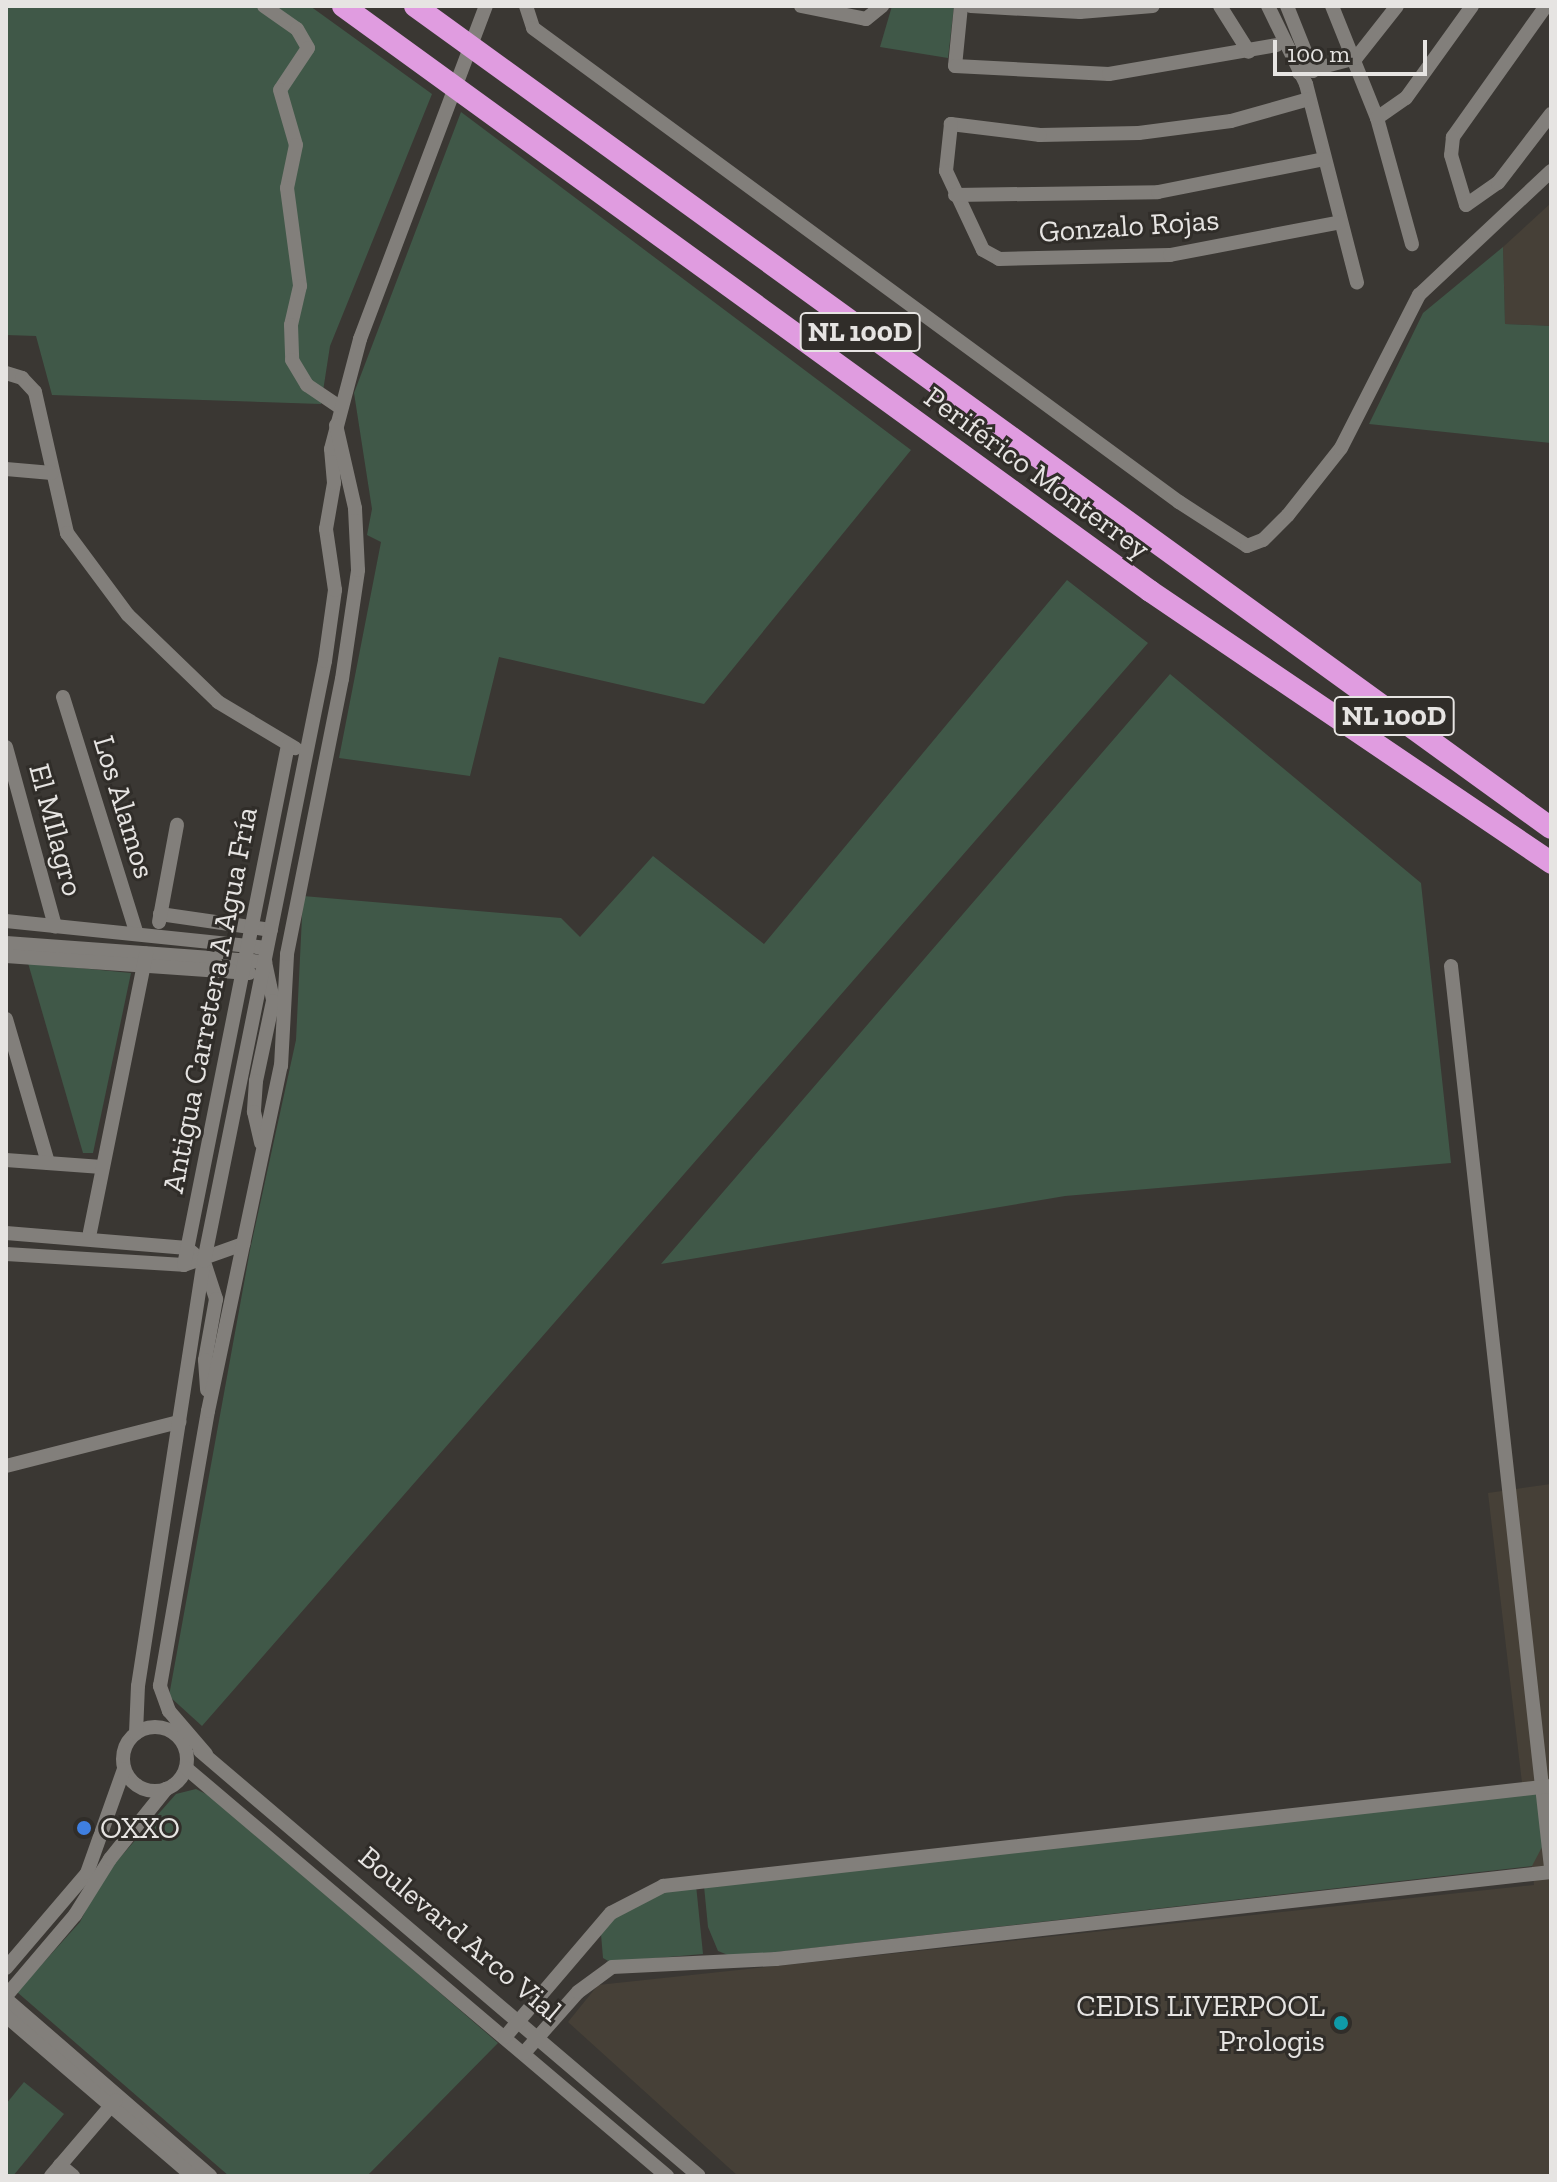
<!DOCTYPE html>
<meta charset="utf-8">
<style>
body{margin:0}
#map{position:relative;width:1557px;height:2182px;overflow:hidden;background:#3a3733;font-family:"Zilla Slab",serif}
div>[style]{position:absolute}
.built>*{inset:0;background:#464037}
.green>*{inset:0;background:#405848}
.minor>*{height:14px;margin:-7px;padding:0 7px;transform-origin:7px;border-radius:7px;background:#827f7b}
.minor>.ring{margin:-7px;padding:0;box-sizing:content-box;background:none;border:14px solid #827f7b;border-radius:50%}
.highway>*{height:22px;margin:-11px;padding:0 11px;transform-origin:11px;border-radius:11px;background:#e09ce0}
.dots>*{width:22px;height:22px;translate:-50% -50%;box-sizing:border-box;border:4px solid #302d29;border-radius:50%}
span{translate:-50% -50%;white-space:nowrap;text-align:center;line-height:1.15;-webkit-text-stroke:6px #302d29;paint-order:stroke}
.shield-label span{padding:2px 6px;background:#302d29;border:2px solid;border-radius:6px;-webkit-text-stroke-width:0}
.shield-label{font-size:28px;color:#e6e4e2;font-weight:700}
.street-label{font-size:30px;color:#e6e4e2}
.poi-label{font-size:30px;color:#e6e4e2}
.left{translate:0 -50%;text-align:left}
.right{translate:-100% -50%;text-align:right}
.frame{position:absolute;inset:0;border:8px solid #e6e4e2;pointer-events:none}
.scale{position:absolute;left:1273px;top:40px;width:154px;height:36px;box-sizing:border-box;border:4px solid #e6e4e2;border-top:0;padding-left:10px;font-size:24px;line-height:28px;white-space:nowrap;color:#e6e4e2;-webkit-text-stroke:6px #302d29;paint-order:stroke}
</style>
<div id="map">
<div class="built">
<i style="clip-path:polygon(1551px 203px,1551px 326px,1505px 324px,1503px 247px)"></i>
<i style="clip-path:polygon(1551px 1484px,1551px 2176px,738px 2176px,568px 2022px,598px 1985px,1534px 1885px,1488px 1493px)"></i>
</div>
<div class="green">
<i style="clip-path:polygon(6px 6px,310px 6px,432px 94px,330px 346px,321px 404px,52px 395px,36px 336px,6px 335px)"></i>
<i style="clip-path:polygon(892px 6px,954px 6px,948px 58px,880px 47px)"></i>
<i style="clip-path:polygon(461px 112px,911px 450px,704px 704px,499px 657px,470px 776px,339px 758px,381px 542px,367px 535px,372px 509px,354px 393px)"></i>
<i style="clip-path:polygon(1503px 247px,1505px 324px,1551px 326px,1551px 443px,1369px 424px,1423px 313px)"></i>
<i style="clip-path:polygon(1067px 580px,1148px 643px,202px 1726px,169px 1696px,250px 1250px,296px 1040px,303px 896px,561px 918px,580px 937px,653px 856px,764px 944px)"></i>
<i style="clip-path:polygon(1170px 674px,1421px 883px,1451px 1163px,1065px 1196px,661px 1264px)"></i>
<i style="clip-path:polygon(28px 963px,131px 973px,93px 1153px,83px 1153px)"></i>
<i style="clip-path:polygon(196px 1789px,216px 1799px,498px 2043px,367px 2176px,229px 2176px,17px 1992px,80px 1922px,102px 1878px,176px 1794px)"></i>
<i style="clip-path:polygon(1537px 1792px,1542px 1847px,1532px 1866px,733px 1957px,718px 1951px,708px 1927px,704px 1886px)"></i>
<i style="clip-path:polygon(696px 1885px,703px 1954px,610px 1962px,603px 1958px,601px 1934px,618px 1914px,643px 1897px)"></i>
<i style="clip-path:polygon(24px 2082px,64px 2114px,13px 2176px,6px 2176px,6px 2104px)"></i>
</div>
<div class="minor">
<i style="left:264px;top:6px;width:40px;rotate:34.9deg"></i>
<i style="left:297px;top:29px;width:22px;rotate:60deg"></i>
<i style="left:308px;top:48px;width:50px;rotate:123.7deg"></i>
<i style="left:280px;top:90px;width:57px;rotate:73.8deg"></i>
<i style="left:296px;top:145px;width:44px;rotate:101.8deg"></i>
<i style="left:287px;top:188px;width:99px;rotate:82.4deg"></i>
<i style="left:300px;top:286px;width:40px;rotate:103deg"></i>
<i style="left:291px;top:325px;width:35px;rotate:88deg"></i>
<i style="left:292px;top:360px;width:29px;rotate:59deg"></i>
<i style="left:307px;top:385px;width:40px;rotate:34deg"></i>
<i style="left:526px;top:6px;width:23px;rotate:72deg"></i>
<i style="left:533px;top:28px;width:801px;rotate:36.27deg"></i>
<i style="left:1179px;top:502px;width:81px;rotate:32.9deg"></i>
<i style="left:1247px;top:546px;width:17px;rotate:-21deg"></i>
<i style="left:1263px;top:540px;width:35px;rotate:-45deg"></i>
<i style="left:1288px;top:515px;width:85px;rotate:-51.7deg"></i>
<i style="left:1341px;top:448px;width:172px;rotate:-63deg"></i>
<i style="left:1419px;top:295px;width:181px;rotate:-43.2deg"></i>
<i style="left:801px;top:6px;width:66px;rotate:11.3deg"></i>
<i style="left:866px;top:19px;width:21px;rotate:-39deg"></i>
<i style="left:961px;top:6px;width:60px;rotate:95.7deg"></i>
<i style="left:955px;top:66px;width:154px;rotate:3deg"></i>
<i style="left:1109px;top:74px;width:170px;rotate:-9.8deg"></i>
<i style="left:971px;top:6px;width:109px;rotate:3.2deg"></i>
<i style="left:1080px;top:12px;width:73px;rotate:-4.7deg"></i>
<i style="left:1220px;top:6px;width:54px;rotate:57.8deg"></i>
<i style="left:1268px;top:6px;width:87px;rotate:64deg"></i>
<i style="left:1306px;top:84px;width:205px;rotate:75.6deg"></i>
<i style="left:1287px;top:6px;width:70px;rotate:68.2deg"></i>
<i style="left:1332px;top:6px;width:121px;rotate:68.1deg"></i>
<i style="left:1377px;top:118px;width:131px;rotate:74.5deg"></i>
<i style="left:1546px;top:6px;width:161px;rotate:125.4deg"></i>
<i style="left:1453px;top:137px;width:18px;rotate:96deg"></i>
<i style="left:1451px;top:155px;width:52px;rotate:73.3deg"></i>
<i style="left:1466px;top:205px;width:39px;rotate:-35deg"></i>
<i style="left:1498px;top:183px;width:87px;rotate:-52.5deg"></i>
<i style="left:1299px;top:73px;width:59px;rotate:-14.7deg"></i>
<i style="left:1356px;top:58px;width:66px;rotate:-51.7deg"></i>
<i style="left:1309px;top:99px;width:81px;rotate:164.2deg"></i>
<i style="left:1231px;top:121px;width:93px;rotate:172.6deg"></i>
<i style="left:1139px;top:133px;width:99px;rotate:178.8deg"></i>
<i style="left:1040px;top:135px;width:90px;rotate:-173deg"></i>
<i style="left:951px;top:124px;width:47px;rotate:96.1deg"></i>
<i style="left:946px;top:171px;width:87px;rotate:64.9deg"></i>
<i style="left:983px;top:250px;width:18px;rotate:29deg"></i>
<i style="left:999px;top:259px;width:171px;rotate:-1.3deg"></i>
<i style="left:1170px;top:255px;width:174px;rotate:-10.9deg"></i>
<i style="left:1377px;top:118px;width:35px;rotate:-35deg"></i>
<i style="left:1406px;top:98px;width:113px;rotate:-54.3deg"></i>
<i style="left:955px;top:195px;width:203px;rotate:-0.8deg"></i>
<i style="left:1158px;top:192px;width:169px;rotate:-11.2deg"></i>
<i style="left:6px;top:373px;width:17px;rotate:17deg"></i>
<i style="left:22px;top:378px;width:19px;rotate:47deg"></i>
<i style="left:35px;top:392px;width:145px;rotate:77.2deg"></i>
<i style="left:67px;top:533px;width:102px;rotate:53.4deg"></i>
<i style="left:128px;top:615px;width:125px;rotate:44deg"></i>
<i style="left:218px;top:702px;width:90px;rotate:30.9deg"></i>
<i style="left:6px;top:469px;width:46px;rotate:5deg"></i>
<i style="left:63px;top:697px;width:246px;rotate:72.7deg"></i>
<i style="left:6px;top:747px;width:186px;rotate:74.7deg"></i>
<i style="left:160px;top:914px;width:112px;rotate:8.2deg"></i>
<i style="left:6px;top:921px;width:262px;rotate:5.9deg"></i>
<i style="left:159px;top:922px;width:99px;rotate:-79.5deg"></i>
<i style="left:6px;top:943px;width:260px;rotate:4.2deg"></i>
<i style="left:265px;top:962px;width:40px;rotate:78deg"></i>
<i style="left:273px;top:1001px;width:82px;rotate:102deg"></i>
<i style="left:256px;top:1081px;width:31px;rotate:94deg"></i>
<i style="left:254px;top:1112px;width:32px;rotate:77deg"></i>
<i style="left:6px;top:956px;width:244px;rotate:4deg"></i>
<i style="left:1451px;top:966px;width:908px;rotate:83.67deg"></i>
<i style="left:6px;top:1019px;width:150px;rotate:73.7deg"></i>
<i style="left:6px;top:1160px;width:96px;rotate:4.2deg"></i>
<i style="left:90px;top:1232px;width:284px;rotate:-78.6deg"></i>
<i style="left:6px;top:1233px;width:182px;rotate:4.7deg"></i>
<i style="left:187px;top:1248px;width:9px;rotate:41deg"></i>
<i style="left:6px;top:1254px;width:178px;rotate:3.5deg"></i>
<i style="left:184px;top:1265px;width:63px;rotate:-19.6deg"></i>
<i style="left:184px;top:1265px;width:530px;rotate:-78.69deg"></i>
<i style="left:205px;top:1265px;width:36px;rotate:72deg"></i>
<i style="left:216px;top:1299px;width:62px;rotate:100.2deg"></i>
<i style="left:205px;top:1360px;width:30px;rotate:86deg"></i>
<i style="left:6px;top:1466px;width:179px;rotate:-14.3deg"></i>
<i class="ring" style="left:123px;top:1727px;width:50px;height:50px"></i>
<i style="left:136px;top:1733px;width:47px;rotate:-87.6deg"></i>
<i style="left:138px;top:1686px;width:430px;rotate:-81.2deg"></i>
<i style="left:204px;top:1261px;width:612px;rotate:-78.6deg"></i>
<i style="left:325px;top:661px;width:72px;rotate:-82deg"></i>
<i style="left:335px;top:590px;width:62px;rotate:-98.4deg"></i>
<i style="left:326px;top:529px;width:47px;rotate:-80.1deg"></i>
<i style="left:334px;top:483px;width:34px;rotate:-95deg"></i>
<i style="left:331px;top:449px;width:114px;rotate:-75.2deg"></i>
<i style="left:360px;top:339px;width:356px;rotate:-69.3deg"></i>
<i style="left:200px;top:1751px;width:655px;rotate:40.42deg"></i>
<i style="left:206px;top:1754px;width:57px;rotate:-130.7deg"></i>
<i style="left:169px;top:1711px;width:27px;rotate:-110deg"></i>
<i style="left:160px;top:1686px;width:279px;rotate:-80.1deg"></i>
<i style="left:208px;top:1411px;width:353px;rotate:-78.1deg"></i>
<i style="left:281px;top:1066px;width:112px;rotate:-86.9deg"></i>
<i style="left:287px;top:954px;width:280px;rotate:-78.7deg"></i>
<i style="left:342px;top:679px;width:110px;rotate:-81.6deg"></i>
<i style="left:358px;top:570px;width:62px;rotate:-92.8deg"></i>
<i style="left:355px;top:508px;width:85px;rotate:-102.9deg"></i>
<i style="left:186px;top:1768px;width:631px;rotate:40.31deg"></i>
<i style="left:6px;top:1968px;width:125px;rotate:-49.5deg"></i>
<i style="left:87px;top:1873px;width:110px;rotate:-70.4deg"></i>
<i style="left:6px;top:1996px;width:106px;rotate:-49.6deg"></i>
<i style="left:75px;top:1915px;width:66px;rotate:-58deg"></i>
<i style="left:110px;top:1859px;width:90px;rotate:-51.3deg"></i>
<i style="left:6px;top:1999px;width:270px;rotate:40.9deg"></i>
<i style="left:6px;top:2016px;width:246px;rotate:40.6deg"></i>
<i style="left:505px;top:2037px;width:163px;rotate:-49.5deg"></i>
<i style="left:611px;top:1913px;width:59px;rotate:-27.4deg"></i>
<i style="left:663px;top:1886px;width:894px;rotate:-6.43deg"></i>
<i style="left:524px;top:2053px;width:81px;rotate:-48.5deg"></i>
<i style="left:578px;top:1992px;width:42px;rotate:-36.3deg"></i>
<i style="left:612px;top:1967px;width:164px;rotate:-2.8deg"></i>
<i style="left:776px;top:1959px;width:780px;rotate:-6.41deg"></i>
<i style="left:60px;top:2165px;width:17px;rotate:40deg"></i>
<i style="left:51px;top:2176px;width:100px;rotate:-49.5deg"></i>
</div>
<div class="highway">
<i style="left:343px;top:6px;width:997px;rotate:35.94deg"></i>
<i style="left:1150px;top:591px;width:485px;rotate:34.1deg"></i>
<i style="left:415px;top:6px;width:1402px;rotate:35.89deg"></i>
</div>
<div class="dots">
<i style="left:84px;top:1828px;background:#3f7fe0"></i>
<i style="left:1341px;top:2023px;background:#0f9aa8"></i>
</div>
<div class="shield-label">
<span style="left:860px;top:332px">NL 100D</span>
<span style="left:1394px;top:716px">NL 100D</span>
</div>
<div class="street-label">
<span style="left:1129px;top:226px;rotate:-4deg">Gonzalo Rojas</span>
<span style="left:1037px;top:473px;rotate:36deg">Periférico Monterrey</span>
<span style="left:124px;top:807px;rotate:73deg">Los Alamos</span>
<span style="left:56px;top:830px;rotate:75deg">El MIlagro</span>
<span style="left:210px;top:1000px;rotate:-79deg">Antigua Carretera A Agua Fría</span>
<span style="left:460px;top:1934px;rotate:40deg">Boulevard Arco Vial</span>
</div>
<div class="poi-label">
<span class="left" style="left:100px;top:1828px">OXXO</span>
<span class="right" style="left:1325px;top:2023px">CEDIS LIVERPOOL<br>Prologis</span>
</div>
<div class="frame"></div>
<div class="scale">100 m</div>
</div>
